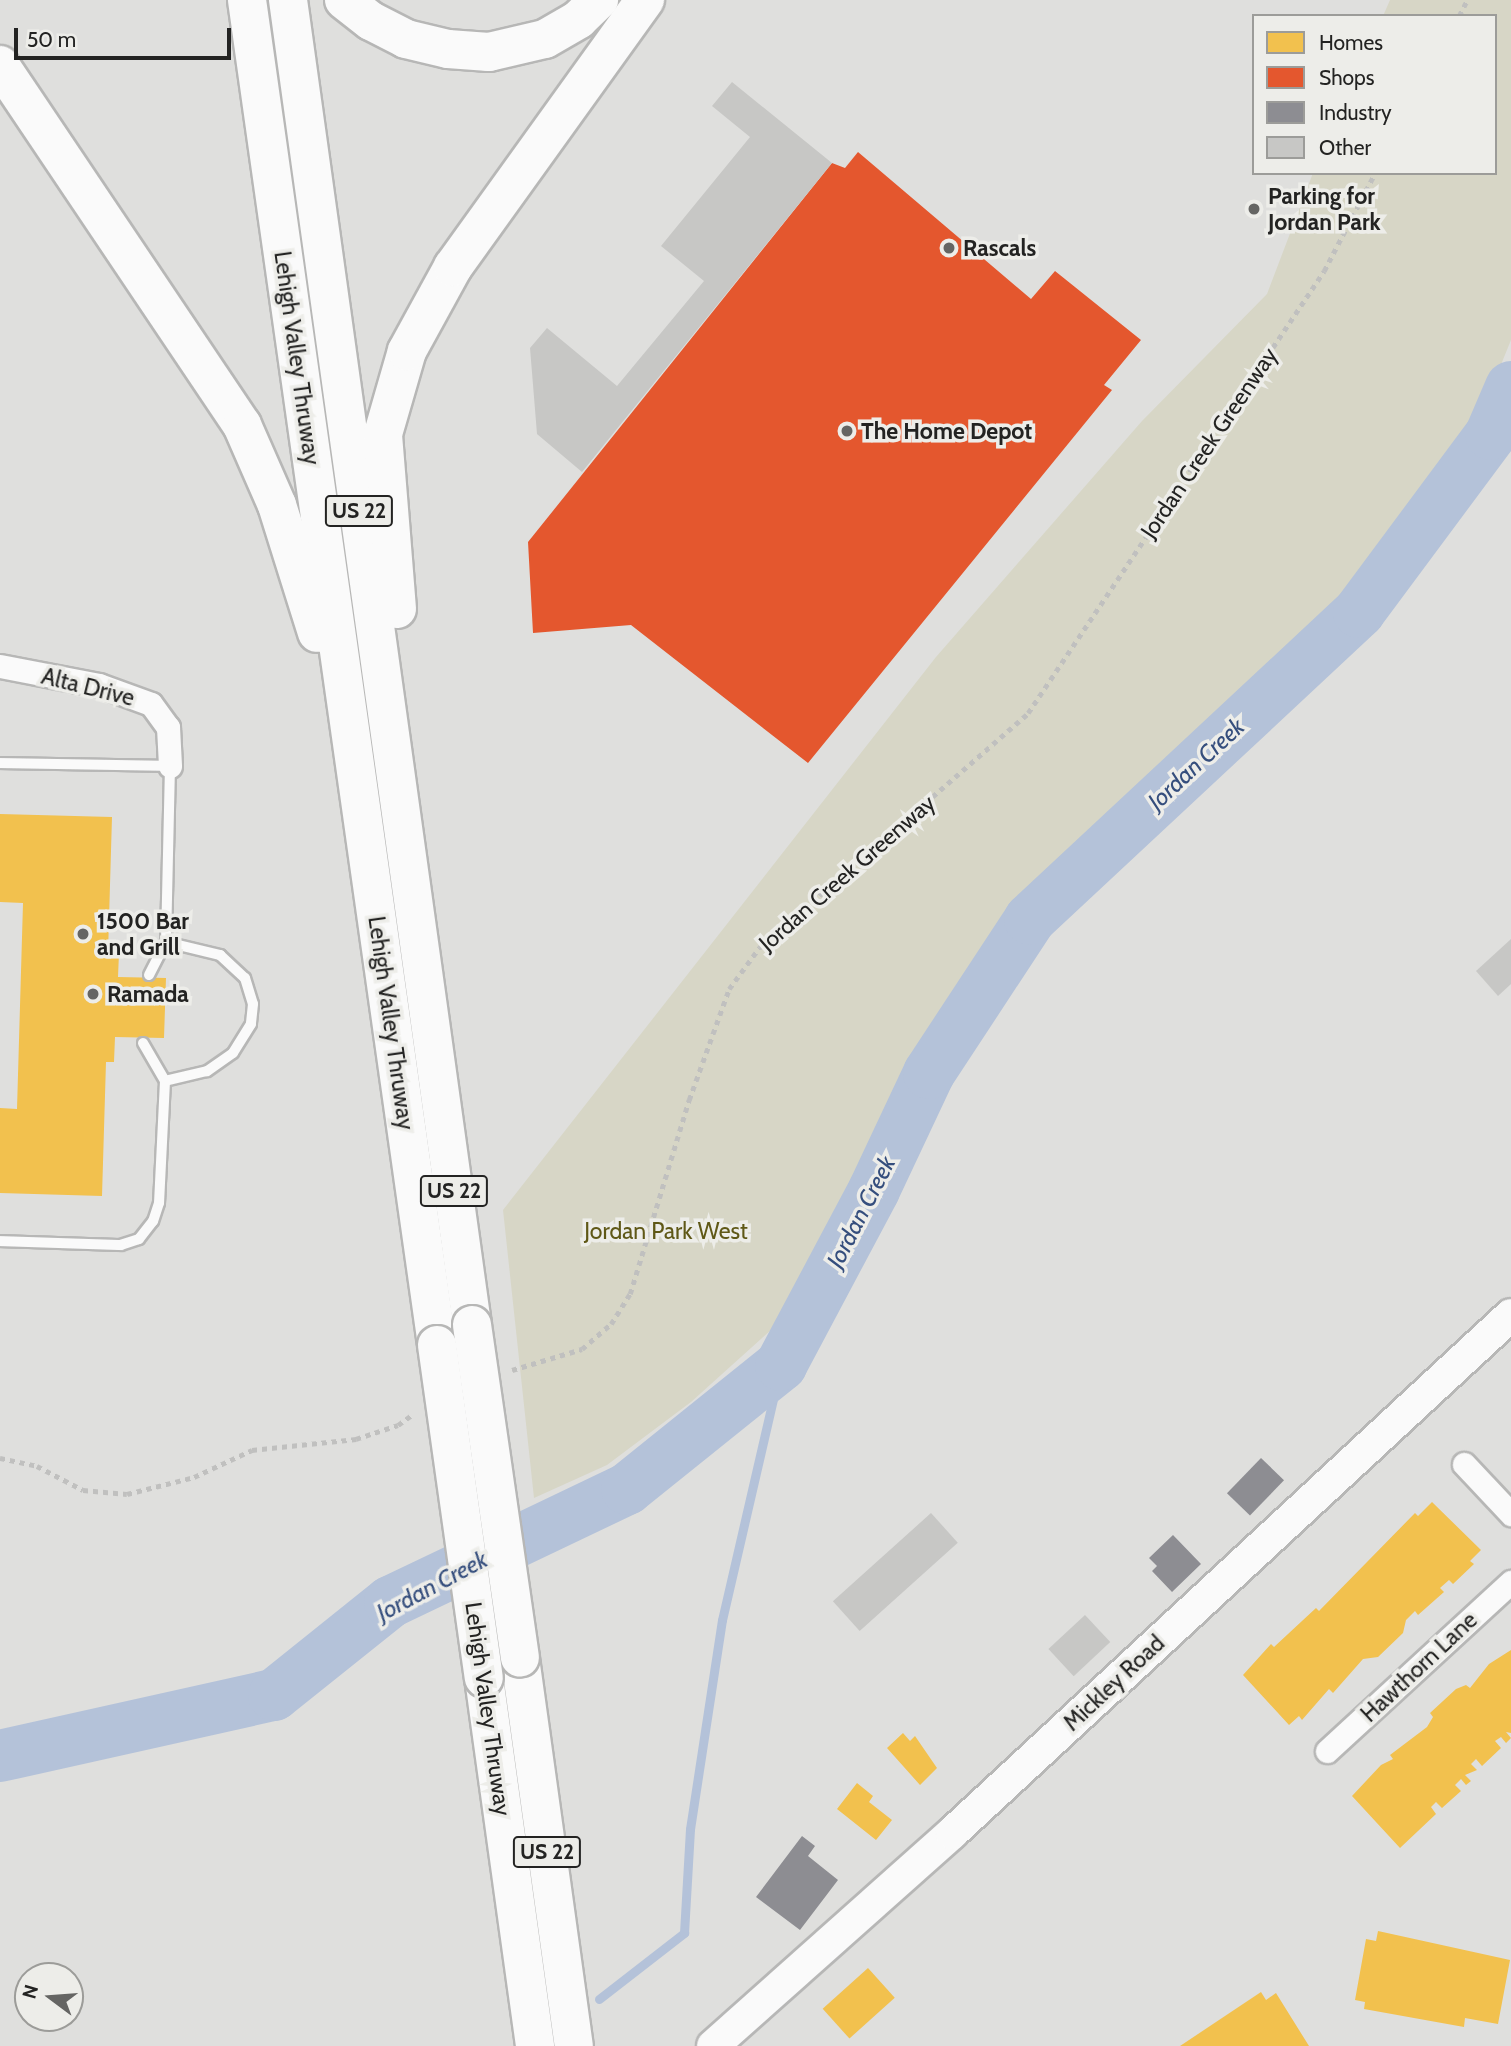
<!DOCTYPE html>
<style>
body{margin:0}
#map{position:relative;width:1511px;height:2046px;overflow:hidden;background:#dfdfdd;font-family:Cabin,sans-serif}
div>[style]{position:absolute}
.green>*{inset:0;background:#d7d6c6}
.homes>*{inset:0;background:#f2c14e;transform-origin:0 0}
.shops>*{inset:0;background:#e4572e}
.industry>*{inset:0;background:#8d8d92;transform-origin:0 0}
.stream>*{height:9px;margin:-4.5px;padding:0 4.5px;transform-origin:4.5px;border-radius:4.5px;background:#b4c2d9}
.river>*{height:52px;margin:-26px;padding:0 26px;transform-origin:26px;border-radius:26px;background:#b4c2d9}
.building>*{inset:0;background:#c7c7c5;transform-origin:0 0}
.path>*{height:4.5px;margin-top:-2.25px;transform-origin:0;background:repeating-linear-gradient(90deg,#c0c0bf 0 5px,transparent 0 10px)}
.roads{filter:drop-shadow(2px 0 #b7b7b6) drop-shadow(-2px 0 #b7b7b6) drop-shadow(0 2px #b7b7b6) drop-shadow(0 -2px #b7b7b6)}
.lane>*{height:10px;margin:-5px;padding:0 5px;transform-origin:5px;border-radius:5px;background:#fafafa}
.street>*{height:23px;margin:-11.5px;padding:0 11.5px;transform-origin:11.5px;border-radius:11.5px;background:#fafafa}
.secondary>*{height:32px;margin:-16px;padding:0 16px;transform-origin:16px;border-radius:16px;background:#fafafa}
.highway>*{height:38px;margin:-19px;padding:0 19px;transform-origin:19px;border-radius:19px;background:#fafafa}
.bridges{filter:drop-shadow(2px 0 #b7b7b6) drop-shadow(-2px 0 #b7b7b6) drop-shadow(0 2px #b7b7b6) drop-shadow(0 -2px #b7b7b6)}
.highway-bridge>*{height:38px;margin:-19px;padding:0 19px;transform-origin:19px;border-radius:19px;background:#fafafa}
.dots>*{width:19px;height:19px;translate:-50% -50%;box-sizing:border-box;border:4px solid #edede9;border-radius:50%}
span{translate:-50% -50%;white-space:nowrap;text-align:center;line-height:1.15;-webkit-text-stroke:7px #edede9;paint-order:stroke}
.shield-label span{padding:2px 5px;background:#edede9;border:2px solid;border-radius:5px;-webkit-text-stroke-width:0}
.shield-label{font-size:21px;color:#232322;font-weight:700}
.poi-label{font-size:23px;color:#232322;font-weight:700}
.left{translate:0 -50%;text-align:left}
.street-label{font-size:23px;color:#232322}
.park-label{font-size:23px;color:#5f5817}
.water-label{font-size:24px;color:#354e7d;font-style:italic}
.legend{position:absolute;left:1252px;top:14px;width:245px;height:161px;box-sizing:border-box;background:#edede9;border:2px solid #9c9c99;margin:0;padding:9px 12px;list-style:none;font-size:21px;color:#232322}
.legend li{display:flex;align-items:center;gap:14px;height:35px}
.legend b{width:35px;border:2px solid #9c9c99}
.north{position:absolute;left:14px;top:1962px;width:70px;height:70px;box-sizing:border-box;background:#edede9;border:2px solid #9c9c99;border-radius:50%;rotate:286deg;font-size:19px;font-weight:700;line-height:28px;text-align:center;color:#232322}
.north::after{content:'';display:block;margin:auto;width:24px;height:32px;background:#656563;clip-path:polygon(50% 0,100% 100%,50% 72%,0 100%)}
.scale{position:absolute;left:14px;top:28px;width:217px;height:32px;box-sizing:border-box;border:4px solid #232322;border-top:0;padding-left:9px;font-size:21px;line-height:24px;white-space:nowrap;color:#232322;-webkit-text-stroke:5px #edede9;paint-order:stroke}
</style>
<div id="map">
<div class="green">
<i style="clip-path:polygon(1390px 0,1511px 0,1511px 340px,1487px 399px,1442px 472px,1372px 567px,1296px 650px,1124px 805px,1024px 905px,940px 1029px,828px 1242px,771px 1330px,691px 1402px,607px 1465px,534px 1498px,503px 1210px,936px 657px,1142px 421px,1267px 294px,1313px 173px,1495px 173px,1495px 16px,1383px 16px)"></i>
</div>
<div class="homes">
<i style="clip-path:polygon(0 814px,112px 817px,108px 953px,119px 953px,118px 977px,166px 978px,164px 1038px,115px 1037px,114px 1062px,106px 1062px,102px 1196px,0 1193px,0 1108px,17px 1109px,23px 903px,0 902px)"></i>
<i style="clip-path:polygon(1432px 1502px,1481px 1550px,1470px 1561px,1474px 1564px,1453px 1584px,1449px 1580px,1440px 1588px,1444px 1592px,1418px 1615px,1415px 1611px,1406px 1620px,1403px 1633px,1378px 1657px,1363px 1659px,1333px 1693px,1329px 1689px,1302px 1720px,1299px 1716px,1289px 1725px,1243px 1675px,1271px 1644px,1274px 1647px,1316px 1608px,1319px 1611px,1415px 1513px,1418px 1516px)"></i>
<i style="clip-path:polygon(1511px 1650px,1511px 1733px,1506px 1732px,1511px 1738px,1506px 1743px,1501px 1737px,1495px 1741px,1501px 1748px,1482px 1766px,1476px 1759px,1471px 1764px,1477px 1770px,1465px 1775px,1471px 1781px,1466px 1785px,1461px 1779px,1455px 1785px,1461px 1791px,1442px 1808px,1436px 1802px,1431px 1807px,1436px 1814px,1400px 1848px,1352px 1796px,1381px 1765px,1393px 1759px,1390px 1755px,1427px 1727px,1433px 1717px,1430px 1713px,1456px 1689px,1466px 1685px,1470px 1688px,1489px 1664px)"></i>
<i style="clip-path:polygon(903px 1733px,910px 1741px,915px 1736px,937px 1768px,920px 1785px,887px 1748px)"></i>
<i style="clip-path:polygon(857px 1783px,873px 1796px,869px 1802px,892px 1820px,876px 1840px,837px 1809px)"></i>
<i style="clip-path:polygon(1378px 1931px,1510px 1960px,1498px 2024px,1465px 2018px,1464px 2027px,1364px 2009px,1365px 2002px,1355px 2000px,1366px 1939px,1376px 1941px)"></i>
<i style="left:868px;top:1968px;width:40px;height:61px;rotate:48deg"></i>
<i style="clip-path:polygon(1261px 1992px,1266px 2000px,1276px 1993px,1309px 2046px,1180px 2046px)"></i>
</div>
<div class="shops">
<i style="clip-path:polygon(858px 152px,1031px 299px,1055px 271px,1141px 340px,1104px 385px,1112px 390px,808px 763px,631px 625px,533px 633px,528px 542px,832px 163px,845px 168px)"></i>
</div>
<div class="industry">
<i style="left:1261px;top:1458px;width:32px;height:49px;rotate:44deg"></i>
<i style="clip-path:polygon(1173px 1535px,1201px 1564px,1172px 1592px,1152px 1571px,1157px 1566px,1149px 1558px)"></i>
<i style="clip-path:polygon(802px 1836px,815px 1846px,808px 1856px,838px 1880px,800px 1930px,756px 1897px)"></i>
</div>
<div class="stream">
<i style="left:599px;top:1999px;width:108px;rotate:-37.8deg"></i>
<i style="left:684px;top:1933px;width:104px;rotate:-86.7deg"></i>
<i style="left:690px;top:1829px;width:211px;rotate:-81.3deg"></i>
<i style="left:722px;top:1620px;width:262px;rotate:-77deg"></i>
</div>
<div class="river">
<i style="left:0;top:1756px;width:281px;rotate:-12.6deg"></i>
<i style="left:274px;top:1695px;width:149px;rotate:-38.7deg"></i>
<i style="left:390px;top:1602px;width:263px;rotate:-25.5deg"></i>
<i style="left:627px;top:1489px;width:198px;rotate:-38.8deg"></i>
<i style="left:781px;top:1365px;width:198px;rotate:-62deg"></i>
<i style="left:874px;top:1190px;width:129px;rotate:-64.8deg"></i>
<i style="left:929px;top:1073px;width:184px;rotate:-56.7deg"></i>
<i style="left:1030px;top:919px;width:450px;rotate:-43deg"></i>
<i style="left:1359px;top:612px;width:222px;rotate:-53.4deg"></i>
<i style="left:1491px;top:434px;width:51px;rotate:-66.9deg"></i>
</div>
<div class="building">
<i style="clip-path:polygon(732px 82px,832px 163px,582px 472px,537px 434px,530px 348px,547px 328px,617px 386px,704px 281px,661px 246px,750px 137px,712px 106px)"></i>
<i style="clip-path:polygon(1511px 939px,1511px 984px,1498px 996px,1476px 971px)"></i>
<i style="left:931px;top:1513px;width:40px;height:132px;rotate:48deg"></i>
<i style="left:1085px;top:1615px;width:37px;height:50px;rotate:47deg"></i>
</div>
<div class="path">
<i style="left:1459px;top:16px;width:18px;rotate:-63deg"></i>
<i style="left:512px;top:1370px;width:73px;rotate:-16.7deg"></i>
<i style="left:582px;top:1349px;width:38px;rotate:-41deg"></i>
<i style="left:611px;top:1324px;width:36px;rotate:-58deg"></i>
<i style="left:630px;top:1294px;width:203px;rotate:-73.1deg"></i>
<i style="left:689px;top:1100px;width:118px;rotate:-70.2deg"></i>
<i style="left:729px;top:989px;width:51px;rotate:-53.8deg"></i>
<i style="left:759px;top:948px;width:357px;rotate:-41.1deg"></i>
<i style="left:1028px;top:713px;width:532px;rotate:-56.19deg"></i>
<i style="left:1324px;top:271px;width:110px;rotate:-62.5deg"></i>
<i style="left:0;top:1458px;width:38px;rotate:12deg"></i>
<i style="left:37px;top:1466px;width:52px;rotate:27.6deg"></i>
<i style="left:83px;top:1490px;width:44px;rotate:5.2deg"></i>
<i style="left:127px;top:1494px;width:69px;rotate:-14.2deg"></i>
<i style="left:194px;top:1477px;width:64px;rotate:-25deg"></i>
<i style="left:252px;top:1450px;width:105px;rotate:-6deg"></i>
<i style="left:356px;top:1439px;width:44px;rotate:-18.4deg"></i>
<i style="left:398px;top:1425px;width:19px;rotate:-36deg"></i>
</div>
<div class="roads">
<div class="lane">
<i style="left:0;top:763px;width:170px;rotate:1deg"></i>
<i style="left:170px;top:766px;width:176px;rotate:91.3deg"></i>
<i style="left:166px;top:942px;width:56px;rotate:13.5deg"></i>
<i style="left:220px;top:955px;width:34px;rotate:43deg"></i>
<i style="left:245px;top:978px;width:27px;rotate:73deg"></i>
<i style="left:253px;top:1004px;width:20px;rotate:96deg"></i>
<i style="left:251px;top:1024px;width:34px;rotate:122deg"></i>
<i style="left:233px;top:1053px;width:32px;rotate:145deg"></i>
<i style="left:207px;top:1071px;width:43px;rotate:166.6deg"></i>
<i style="left:165px;top:1081px;width:122px;rotate:92.8deg"></i>
<i style="left:159px;top:1203px;width:19px;rotate:108deg"></i>
<i style="left:153px;top:1221px;width:23px;rotate:128deg"></i>
<i style="left:139px;top:1239px;width:19px;rotate:162deg"></i>
<i style="left:121px;top:1245px;width:121px;rotate:-178.1deg"></i>
<i style="left:149px;top:975px;width:37px;rotate:-63deg"></i>
<i style="left:143px;top:1043px;width:44px;rotate:59.9deg"></i>
</div>
<div class="street">
<i style="left:0;top:666px;width:101px;rotate:10.9deg"></i>
<i style="left:99px;top:685px;width:55px;rotate:20.1deg"></i>
<i style="left:151px;top:704px;width:29px;rotate:54deg"></i>
<i style="left:168px;top:727px;width:39px;rotate:87deg"></i>
<i style="left:1464px;top:1464px;width:69px;rotate:46.8deg"></i>
<i style="left:1327px;top:1751px;width:250px;rotate:-42.6deg"></i>
</div>
<div class="secondary">
<i style="left:713px;top:2046px;width:320px;rotate:-41.7deg"></i>
<i style="left:952px;top:1833px;width:762px;rotate:-42.82deg"></i>
</div>
<div class="highway">
<i style="left:247px;top:0;width:1358px;rotate:81.96deg"></i>
<i style="left:288px;top:0;width:1338px;rotate:82.09deg"></i>
<i style="left:344px;top:0;width:34px;rotate:38deg"></i>
<i style="left:371px;top:21px;width:39px;rotate:27deg"></i>
<i style="left:406px;top:39px;width:43px;rotate:13.4deg"></i>
<i style="left:448px;top:49px;width:41px;rotate:4.2deg"></i>
<i style="left:489px;top:52px;width:57px;rotate:-13.1deg"></i>
<i style="left:545px;top:39px;width:39px;rotate:-30deg"></i>
<i style="left:579px;top:19px;width:28px;rotate:-44deg"></i>
<i style="left:0;top:65px;width:434px;rotate:56.1deg"></i>
<i style="left:242px;top:425px;width:87px;rotate:66.4deg"></i>
<i style="left:277px;top:505px;width:134px;rotate:72.6deg"></i>
<i style="left:397px;top:609px;width:176px;rotate:-94.6deg"></i>
<i style="left:383px;top:434px;width:86px;rotate:-73.9deg"></i>
<i style="left:407px;top:351px;width:96px;rotate:-61.3deg"></i>
<i style="left:453px;top:267px;width:329px;rotate:-54.3deg"></i>
<i style="left:520px;top:1658px;width:392px;rotate:82.1deg"></i>
<i style="left:484px;top:1678px;width:372px;rotate:82.1deg"></i>
</div>
</div>
<div class="bridges">
<div class="highway-bridge">
<i style="left:472px;top:1325px;width:336px;rotate:81.8deg"></i>
<i style="left:437px;top:1345px;width:336px;rotate:82deg"></i>
</div>
</div>
<div class="dots">
<i style="left:1254px;top:209px;background:#656563"></i>
<i style="left:949px;top:248px;background:#656563"></i>
<i style="left:847px;top:431px;background:#656563"></i>
<i style="left:83px;top:934px;background:#656563"></i>
<i style="left:93px;top:994px;background:#656563"></i>
</div>
<div class="shield-label">
<span style="left:359px;top:511px">US 22</span>
<span style="left:454px;top:1191px">US 22</span>
<span style="left:547px;top:1852px">US 22</span>
</div>
<div class="poi-label">
<span class="left" style="left:1268px;top:209px">Parking for<br>Jordan Park</span>
<span class="left" style="left:963px;top:248px">Rascals</span>
<span class="left" style="left:861px;top:431px">The Home Depot</span>
<span class="left" style="left:97px;top:934px">1500 Bar<br>and Grill</span>
<span class="left" style="left:107px;top:994px">Ramada</span>
</div>
<div class="street-label">
<span style="left:297px;top:358px;rotate:82deg">Lehigh Valley Thruway</span>
<span style="left:1209px;top:443px;rotate:-56deg">Jordan Creek Greenway</span>
<span style="left:88px;top:687px;rotate:14deg">Alta Drive</span>
<span style="left:847px;top:873px;rotate:-41deg">Jordan Creek Greenway</span>
<span style="left:391px;top:1023px;rotate:82deg">Lehigh Valley Thruway</span>
<span style="left:1419px;top:1667px;rotate:-43deg">Hawthorn Lane</span>
<span style="left:1114px;top:1683px;rotate:-43deg">Mickley Road</span>
<span style="left:488px;top:1709px;rotate:82deg">Lehigh Valley Thruway</span>
</div>
<div class="park-label">
<span style="left:666px;top:1231px">Jordan Park West</span>
</div>
<div class="water-label">
<span style="left:1196px;top:764px;rotate:-43deg">Jordan Creek</span>
<span style="left:861px;top:1212px;rotate:-63deg">Jordan Creek</span>
<span style="left:432px;top:1586px;rotate:-28deg">Jordan Creek</span>
</div>
<ul class="legend">
<li><b style="height:19px;background:#f2c14e"></b>Homes</li>
<li><b style="height:19px;background:#e4572e"></b>Shops</li>
<li><b style="height:19px;background:#8d8d92"></b>Industry</li>
<li><b style="height:19px;background:#c7c7c5"></b>Other</li>
</ul>
<div class="north">N</div>
<div class="scale">50 m</div>
</div>
